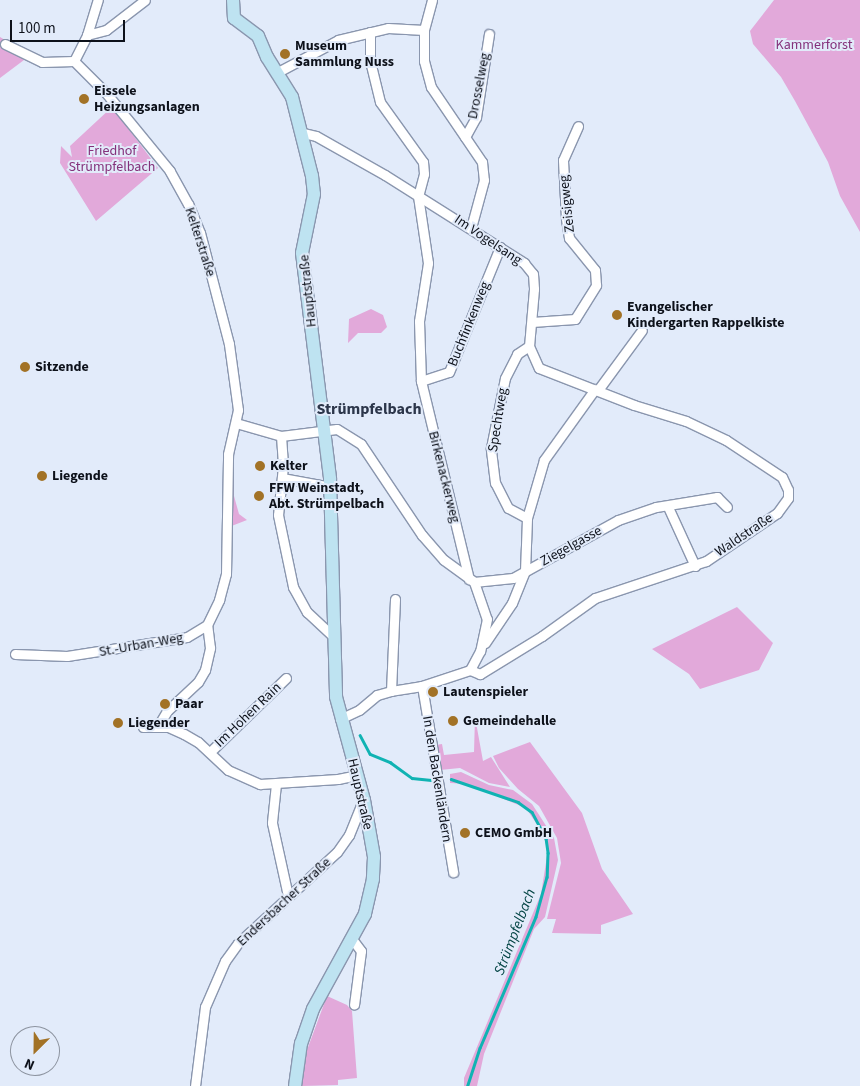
<!DOCTYPE html>
<meta charset="utf-8">
<style>
body{margin:0}
#map{position:relative;width:860px;height:1086px;overflow:hidden;background:#e2ebfa;font-family:"Source Sans 3",sans-serif}
div>[style]{position:absolute}
.green>*{inset:0;background:#e2a9da}
.stream>*{height:2.5px;margin:-1.25px;padding:0 1.25px;transform-origin:1.25px;border-radius:1.25px;background:#10b3b3}
.roads{filter:drop-shadow(1px 0 #8a96ae) drop-shadow(-1px 0 #8a96ae) drop-shadow(0 1px #8a96ae) drop-shadow(0 -1px #8a96ae)}
.minor>*{height:9px;margin:-4.5px;padding:0 4.5px;transform-origin:4.5px;border-radius:4.5px;background:#fff}
.secondary>*{height:12px;margin:-6px;padding:0 6px;transform-origin:6px;border-radius:6px;background:#bee3f1}
.dots>*{width:14px;height:14px;translate:-50% -50%;box-sizing:border-box;border:2px solid #e2ebfa;border-radius:50%}
span{translate:-50% -50%;white-space:nowrap;text-align:center;line-height:1.15;-webkit-text-stroke:4px #e2ebfa;paint-order:stroke}
.park-label{font-size:14px;color:#84317b}
.poi-label{font-size:14px;color:#0d111a;font-weight:700}
.left{translate:0 -50%;text-align:left}
.street-label{font-size:14px;color:#0d111a}
.water-label{font-size:15px;color:#044545;font-style:italic}
.quarter-label{font-size:16px;color:#2c364a;font-weight:700}
.north{position:absolute;left:10px;top:1026px;width:50px;height:50px;box-sizing:border-box;background:#e2ebfa;border:1px solid #8d94a0;border-radius:50%;rotate:203deg;font-size:14px;font-weight:700;line-height:20px;text-align:center;color:#0d111a}
.north::after{content:'';display:block;margin:auto;width:18px;height:22px;background:#a27226;clip-path:polygon(50% 0,100% 100%,50% 72%,0 100%)}
.scale{position:absolute;left:10px;top:20px;width:115px;height:22px;box-sizing:border-box;border:2px solid #0d111a;border-top:0;padding-left:6px;font-size:15px;line-height:18px;white-space:nowrap;color:#0d111a;-webkit-text-stroke:4px #e2ebfa;paint-order:stroke}
</style>
<div id="map">
<div class="green">
<i style="clip-path:polygon(774px 0,860px 0,860px 232px,840px 196px,828px 162px,795px 101px,781px 77px,753px 44px,750px 31px)"></i>
<i style="clip-path:polygon(0 37px,5px 40px,4px 45px,24px 60px,0 78px)"></i>
<i style="clip-path:polygon(112px 107px,158px 168px,96px 221px,60px 163px,61px 146px,72px 157px,70px 146px)"></i>
<i style="clip-path:polygon(371px 309px,383px 315px,387px 327px,381px 333px,358px 333px,348px 343px,349px 319px)"></i>
<i style="clip-path:polygon(239px 424px,234px 454px,234px 496px,239px 514px,247px 520px,229px 527px,228px 454px)"></i>
<i style="clip-path:polygon(737px 607px,773px 643px,759px 670px,700px 689px,689px 674px,652px 649px)"></i>
<i style="clip-path:polygon(475px 717px,483px 761px,491px 757px,510px 787px,489px 783px,460px 768px,440px 770px,436px 745px,442px 744px,444px 755px,474px 752px)"></i>
<i style="clip-path:polygon(530px 742px,582px 813px,602px 869px,633px 914px,601px 925px,601px 934px,552px 933px,556px 919px,547px 919px,561px 863px,557px 838px,539px 806px,518px 789px,499px 768px,493px 756px)"></i>
<i style="clip-path:polygon(461px 772px,489px 785px,513px 790px,532px 804px,554px 838px,558px 860px,545px 917px,534px 929px,484px 1054px,477px 1086px,464px 1086px,464px 1078px,541px 894px,548px 850px,542px 832px,526px 808px,467px 784px,450px 783px,450px 774px)"></i>
<i style="clip-path:polygon(327px 996px,347px 1005px,352px 1011px,357px 1078px,338px 1080px,338px 1085px,302px 1086px,307px 1050px)"></i>
</div>
<div class="stream">
<i style="left:360px;top:735px;width:21px;rotate:62deg"></i>
<i style="left:370px;top:754px;width:22px;rotate:22deg"></i>
<i style="left:390px;top:762px;width:27px;rotate:36deg"></i>
<i style="left:412px;top:778px;width:19px;rotate:6deg"></i>
<i style="left:451px;top:779px;width:71px;rotate:18.9deg"></i>
<i style="left:518px;top:802px;width:17px;rotate:36deg"></i>
<i style="left:532px;top:812px;width:30px;rotate:62deg"></i>
<i style="left:546px;top:838px;width:15px;rotate:82deg"></i>
<i style="left:548px;top:853px;width:24px;rotate:92deg"></i>
<i style="left:547px;top:877px;width:41px;rotate:105.4deg"></i>
<i style="left:536px;top:917px;width:142px;rotate:113.1deg"></i>
<i style="left:480px;top:1048px;width:40px;rotate:108deg"></i>
</div>
<div class="roads">
<div class="minor">
<i style="left:432px;top:0;width:31px;rotate:105deg"></i>
<i style="left:424px;top:30px;width:31px;rotate:90deg"></i>
<i style="left:424px;top:61px;width:27px;rotate:75deg"></i>
<i style="left:431px;top:87px;width:91px;rotate:55.8deg"></i>
<i style="left:482px;top:162px;width:18px;rotate:84deg"></i>
<i style="left:484px;top:180px;width:50px;rotate:105.2deg"></i>
<i style="left:370px;top:32px;width:29px;rotate:90deg"></i>
<i style="left:370px;top:61px;width:42px;rotate:76.3deg"></i>
<i style="left:380px;top:102px;width:74px;rotate:54.4deg"></i>
<i style="left:423px;top:162px;width:12px;rotate:85deg"></i>
<i style="left:424px;top:174px;width:23px;rotate:105deg"></i>
<i style="left:418px;top:196px;width:68px;rotate:81.5deg"></i>
<i style="left:428px;top:263px;width:59px;rotate:98.8deg"></i>
<i style="left:419px;top:321px;width:60px;rotate:88.1deg"></i>
<i style="left:421px;top:381px;width:204px;rotate:76.4deg"></i>
<i style="left:87px;top:35px;width:20px;rotate:-15deg"></i>
<i style="left:106px;top:30px;width:49px;rotate:-37.6deg"></i>
<i style="left:5px;top:44px;width:41px;rotate:25.9deg"></i>
<i style="left:42px;top:62px;width:32px;rotate:-2deg"></i>
<i style="left:276px;top:73px;width:70px;rotate:-28deg"></i>
<i style="left:338px;top:40px;width:51px;rotate:-13.5deg"></i>
<i style="left:388px;top:28px;width:36px;rotate:3deg"></i>
<i style="left:303px;top:133px;width:13px;rotate:13deg"></i>
<i style="left:316px;top:136px;width:79px;rotate:29.5deg"></i>
<i style="left:385px;top:175px;width:165px;rotate:32.3deg"></i>
<i style="left:524px;top:263px;width:14px;rotate:51deg"></i>
<i style="left:533px;top:274px;width:15px;rotate:86deg"></i>
<i style="left:534px;top:289px;width:57px;rotate:95deg"></i>
<i style="left:529px;top:346px;width:24px;rotate:66deg"></i>
<i style="left:539px;top:368px;width:102px;rotate:21.3deg"></i>
<i style="left:634px;top:405px;width:54px;rotate:17.1deg"></i>
<i style="left:686px;top:421px;width:44px;rotate:25.4deg"></i>
<i style="left:726px;top:440px;width:67px;rotate:33.5deg"></i>
<i style="left:782px;top:477px;width:14px;rotate:65deg"></i>
<i style="left:788px;top:490px;width:8px;rotate:90deg"></i>
<i style="left:788px;top:498px;width:19px;rotate:126deg"></i>
<i style="left:777px;top:513px;width:86px;rotate:145.9deg"></i>
<i style="left:706px;top:561px;width:117px;rotate:161.6deg"></i>
<i style="left:595px;top:598px;width:65px;rotate:144.4deg"></i>
<i style="left:542px;top:636px;width:73px;rotate:148.5deg"></i>
<i style="left:480px;top:674px;width:11px;rotate:-158deg"></i>
<i style="left:470px;top:670px;width:51px;rotate:161.6deg"></i>
<i style="left:422px;top:686px;width:31px;rotate:171deg"></i>
<i style="left:391px;top:691px;width:15px;rotate:164deg"></i>
<i style="left:377px;top:695px;width:23px;rotate:140deg"></i>
<i style="left:359px;top:710px;width:21px;rotate:155deg"></i>
<i style="left:465px;top:137px;width:23px;rotate:-61deg"></i>
<i style="left:476px;top:117px;width:84px;rotate:-81.1deg"></i>
<i style="left:532px;top:322px;width:43px;rotate:-4deg"></i>
<i style="left:575px;top:319px;width:40px;rotate:-58deg"></i>
<i style="left:596px;top:285px;width:15px;rotate:-94deg"></i>
<i style="left:595px;top:270px;width:41px;rotate:-129.1deg"></i>
<i style="left:569px;top:238px;width:20px;rotate:-99deg"></i>
<i style="left:566px;top:218px;width:58px;rotate:-93deg"></i>
<i style="left:563px;top:160px;width:37px;rotate:-66deg"></i>
<i style="left:421px;top:381px;width:29px;rotate:-18deg"></i>
<i style="left:449px;top:372px;width:135px;rotate:-67.8deg"></i>
<i style="left:598px;top:390px;width:74px;rotate:-53.7deg"></i>
<i style="left:236px;top:423px;width:47px;rotate:16.1deg"></i>
<i style="left:281px;top:436px;width:56px;rotate:-7.1deg"></i>
<i style="left:337px;top:429px;width:28px;rotate:32deg"></i>
<i style="left:361px;top:444px;width:110px;rotate:56.2deg"></i>
<i style="left:422px;top:535px;width:33px;rotate:49deg"></i>
<i style="left:444px;top:560px;width:37px;rotate:36deg"></i>
<i style="left:474px;top:582px;width:39px;rotate:71deg"></i>
<i style="left:487px;top:619px;width:33px;rotate:102deg"></i>
<i style="left:480px;top:651px;width:21px;rotate:118deg"></i>
<i style="left:281px;top:436px;width:30px;rotate:86deg"></i>
<i style="left:283px;top:466px;width:49px;rotate:95.8deg"></i>
<i style="left:278px;top:515px;width:74px;rotate:78.2deg"></i>
<i style="left:293px;top:587px;width:29px;rotate:61deg"></i>
<i style="left:307px;top:612px;width:37px;rotate:43deg"></i>
<i style="left:282px;top:478px;width:50px;rotate:10.4deg"></i>
<i style="left:668px;top:507px;width:65px;rotate:65.4deg"></i>
<i style="left:527px;top:518px;width:21px;rotate:-152deg"></i>
<i style="left:508px;top:508px;width:28px;rotate:-117deg"></i>
<i style="left:495px;top:483px;width:35px;rotate:-97deg"></i>
<i style="left:491px;top:448px;width:71px;rotate:-78.7deg"></i>
<i style="left:505px;top:378px;width:27px;rotate:-63deg"></i>
<i style="left:517px;top:354px;width:14px;rotate:-34deg"></i>
<i style="left:474px;top:582px;width:39px;rotate:-6deg"></i>
<i style="left:513px;top:578px;width:120px;rotate:-28.9deg"></i>
<i style="left:618px;top:520px;width:40px;rotate:-18.9deg"></i>
<i style="left:656px;top:507px;width:62px;rotate:-9.3deg"></i>
<i style="left:717px;top:497px;width:14px;rotate:45deg"></i>
<i style="left:485px;top:643px;width:48px;rotate:-56deg"></i>
<i style="left:512px;top:603px;width:35px;rotate:-68deg"></i>
<i style="left:525px;top:571px;width:53px;rotate:-87.8deg"></i>
<i style="left:527px;top:518px;width:60px;rotate:-73.7deg"></i>
<i style="left:544px;top:460px;width:87px;rotate:-54.3deg"></i>
<i style="left:15px;top:654px;width:52px;rotate:2.2deg"></i>
<i style="left:67px;top:656px;width:121px;rotate:-9deg"></i>
<i style="left:187px;top:637px;width:23px;rotate:-31deg"></i>
<i style="left:207px;top:625px;width:28px;rotate:-64deg"></i>
<i style="left:219px;top:600px;width:27px;rotate:-75deg"></i>
<i style="left:226px;top:574px;width:120px;rotate:-89deg"></i>
<i style="left:228px;top:454px;width:45px;rotate:-77.2deg"></i>
<i style="left:238px;top:410px;width:67px;rotate:-97.8deg"></i>
<i style="left:229px;top:344px;width:115px;rotate:-104.6deg"></i>
<i style="left:200px;top:233px;width:31px;rotate:-112deg"></i>
<i style="left:188px;top:204px;width:38px;rotate:-119deg"></i>
<i style="left:170px;top:171px;width:102px;rotate:-129.4deg"></i>
<i style="left:105px;top:92px;width:44px;rotate:-135deg"></i>
<i style="left:74px;top:61px;width:29px;rotate:-63deg"></i>
<i style="left:87px;top:35px;width:37px;rotate:-73deg"></i>
<i style="left:422px;top:686px;width:189px;rotate:80.5deg"></i>
<i style="left:391px;top:691px;width:92px;rotate:-87.5deg"></i>
<i style="left:158px;top:726px;width:17px;rotate:-59deg"></i>
<i style="left:167px;top:711px;width:42px;rotate:-43.1deg"></i>
<i style="left:198px;top:682px;width:14px;rotate:-60deg"></i>
<i style="left:205px;top:670px;width:23px;rotate:-77deg"></i>
<i style="left:210px;top:648px;width:23px;rotate:-97deg"></i>
<i style="left:143px;top:727px;width:25px"></i>
<i style="left:168px;top:727px;width:17px;rotate:24deg"></i>
<i style="left:184px;top:734px;width:16px;rotate:30deg"></i>
<i style="left:198px;top:742px;width:41px;rotate:43deg"></i>
<i style="left:228px;top:770px;width:35px;rotate:24deg"></i>
<i style="left:260px;top:784px;width:78px;rotate:-3.7deg"></i>
<i style="left:338px;top:779px;width:19px;rotate:-12deg"></i>
<i style="left:210px;top:752px;width:106px;rotate:-44.2deg"></i>
<i style="left:276px;top:784px;width:39px;rotate:96deg"></i>
<i style="left:272px;top:823px;width:75px;rotate:77.6deg"></i>
<i style="left:352px;top:939px;width:15px;rotate:53deg"></i>
<i style="left:361px;top:951px;width:54px;rotate:97.4deg"></i>
<i style="left:195px;top:1086px;width:80px;rotate:-82.8deg"></i>
<i style="left:205px;top:1007px;width:50px;rotate:-66.5deg"></i>
<i style="left:225px;top:961px;width:22px;rotate:-54deg"></i>
<i style="left:238px;top:943px;width:134px;rotate:-42.6deg"></i>
<i style="left:337px;top:852px;width:21px;rotate:-55deg"></i>
<i style="left:349px;top:835px;width:38px;rotate:-68deg"></i>
</div>
<div class="secondary">
<i style="left:233px;top:0;width:18px;rotate:87deg"></i>
<i style="left:234px;top:18px;width:30px;rotate:37deg"></i>
<i style="left:258px;top:36px;width:23px;rotate:67deg"></i>
<i style="left:267px;top:57px;width:47px;rotate:58deg"></i>
<i style="left:292px;top:97px;width:81px;rotate:75.8deg"></i>
<i style="left:312px;top:176px;width:18px;rotate:84deg"></i>
<i style="left:314px;top:194px;width:60px;rotate:101.5deg"></i>
<i style="left:302px;top:253px;width:228px;rotate:82.9deg"></i>
<i style="left:330px;top:479px;width:218px;rotate:88.4deg"></i>
<i style="left:336px;top:697px;width:107px;rotate:74.8deg"></i>
<i style="left:364px;top:800px;width:58px;rotate:80deg"></i>
<i style="left:374px;top:857px;width:22px;rotate:93deg"></i>
<i style="left:373px;top:879px;width:36px;rotate:103deg"></i>
<i style="left:365px;top:914px;width:108px;rotate:118.7deg"></i>
<i style="left:313px;top:1009px;width:36px;rotate:109deg"></i>
<i style="left:301px;top:1043px;width:43px;rotate:97.9deg"></i>
</div>
</div>
<div class="dots">
<i style="left:285px;top:54px;background:#a27226"></i>
<i style="left:84px;top:99px;background:#a27226"></i>
<i style="left:617px;top:315px;background:#a27226"></i>
<i style="left:25px;top:367px;background:#a27226"></i>
<i style="left:260px;top:466px;background:#a27226"></i>
<i style="left:42px;top:476px;background:#a27226"></i>
<i style="left:259px;top:496px;background:#a27226"></i>
<i style="left:433px;top:692px;background:#a27226"></i>
<i style="left:165px;top:704px;background:#a27226"></i>
<i style="left:453px;top:721px;background:#a27226"></i>
<i style="left:118px;top:723px;background:#a27226"></i>
<i style="left:465px;top:833px;background:#a27226"></i>
</div>
<div class="park-label">
<span style="left:814px;top:45px">Kammerforst</span>
<span style="left:112px;top:159px">Friedhof<br>Strümpfelbach</span>
</div>
<div class="poi-label">
<span class="left" style="left:295px;top:54px">Museum<br>Sammlung Nuss</span>
<span class="left" style="left:94px;top:99px">Eissele<br>Heizungsanlagen</span>
<span class="left" style="left:627px;top:315px">Evangelischer<br>Kindergarten Rappelkiste</span>
<span class="left" style="left:35px;top:367px">Sitzende</span>
<span class="left" style="left:270px;top:466px">Kelter</span>
<span class="left" style="left:52px;top:476px">Liegende</span>
<span class="left" style="left:269px;top:496px">FFW Weinstadt,<br>Abt. Strümpelbach</span>
<span class="left" style="left:443px;top:692px">Lautenspieler</span>
<span class="left" style="left:175px;top:704px">Paar</span>
<span class="left" style="left:463px;top:721px">Gemeindehalle</span>
<span class="left" style="left:128px;top:723px">Liegender</span>
<span class="left" style="left:475px;top:833px">CEMO GmbH</span>
</div>
<div class="street-label">
<span style="left:479px;top:86px;rotate:-79deg">Drosselweg</span>
<span style="left:567px;top:204px;rotate:-96deg">Zeisigweg</span>
<span style="left:488px;top:240px;rotate:34deg">Im Vogelsang</span>
<span style="left:200px;top:242px;rotate:72deg">Kelterstraße</span>
<span style="left:308px;top:291px;rotate:-96deg">Hauptstraße</span>
<span style="left:469px;top:324px;rotate:-68deg">Buchfinkenweg</span>
<span style="left:498px;top:420px;rotate:-81deg">Spechtweg</span>
<span style="left:444px;top:477px;rotate:76deg">Birkenackerweg</span>
<span style="left:744px;top:535px;rotate:-34deg">Waldstraße</span>
<span style="left:571px;top:546px;rotate:-29deg">Ziegelgasse</span>
<span style="left:141px;top:645px;rotate:-10deg">St.-Urban-Weg</span>
<span style="left:248px;top:715px;rotate:-44deg">Im Hohen Rain</span>
<span style="left:437px;top:779px;rotate:81deg">In den Backenländern</span>
<span style="left:360px;top:794px;rotate:77deg">Hauptstraße</span>
<span style="left:284px;top:902px;rotate:-43deg">Endersbacher Straße</span>
</div>
<div class="water-label">
<span style="left:515px;top:932px;rotate:-69deg">Strümpfelbach</span>
</div>
<div class="quarter-label">
<span style="left:369px;top:409px">Strümpfelbach</span>
</div>
<div class="north">N</div>
<div class="scale">100 m</div>
</div>
